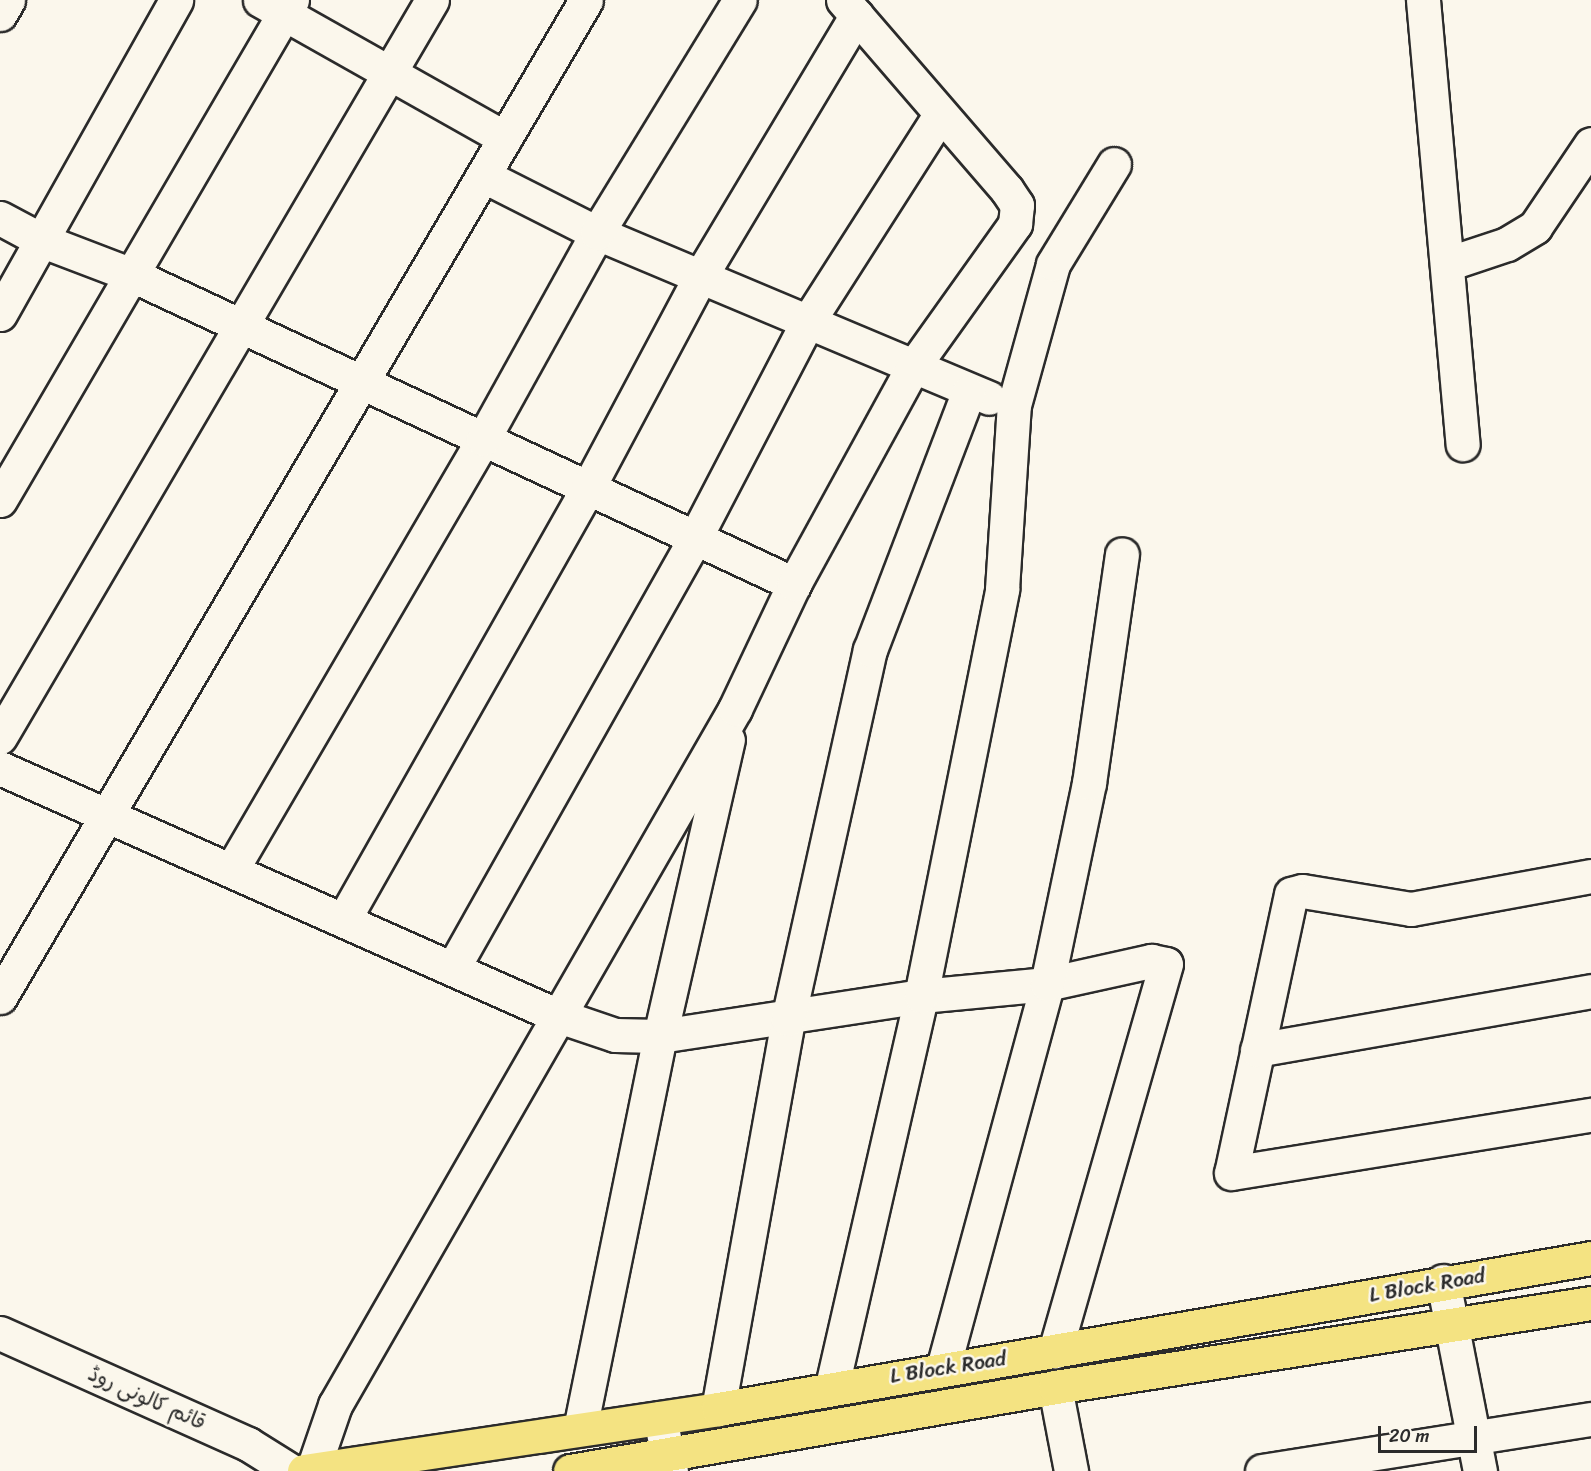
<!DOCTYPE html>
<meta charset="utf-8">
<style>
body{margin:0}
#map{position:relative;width:1591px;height:1471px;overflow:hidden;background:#fbf7ec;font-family:Sriracha,"Playpen Sans Arabic",sans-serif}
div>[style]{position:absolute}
.roads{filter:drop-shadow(2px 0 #2b2b2b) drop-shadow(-2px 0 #2b2b2b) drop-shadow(0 2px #2b2b2b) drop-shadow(0 -2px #2b2b2b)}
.minor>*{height:33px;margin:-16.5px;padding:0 16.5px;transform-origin:16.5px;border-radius:16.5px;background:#fbf7ec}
.major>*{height:33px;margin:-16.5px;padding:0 16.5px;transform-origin:16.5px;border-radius:16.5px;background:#f4e382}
span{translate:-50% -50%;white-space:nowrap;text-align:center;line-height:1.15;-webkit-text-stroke:5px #fbf7ec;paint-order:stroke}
.street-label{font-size:21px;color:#2b2b2b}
.scale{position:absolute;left:1378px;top:1426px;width:99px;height:27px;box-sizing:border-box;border:3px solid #2b2b2b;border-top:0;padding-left:8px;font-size:18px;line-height:21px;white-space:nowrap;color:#2b2b2b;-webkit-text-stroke:4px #fbf7ec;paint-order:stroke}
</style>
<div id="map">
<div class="roads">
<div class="minor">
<i style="left:260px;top:0;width:281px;rotate:29.4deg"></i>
<i style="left:1423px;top:0;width:446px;rotate:84.9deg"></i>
<i style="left:0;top:14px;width:16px;rotate:-60deg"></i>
<i style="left:484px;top:176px;width:127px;rotate:26.8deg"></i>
<i style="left:597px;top:233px;width:425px;rotate:22.8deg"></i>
<i style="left:0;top:218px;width:49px;rotate:28.1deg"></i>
<i style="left:43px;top:241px;width:95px;rotate:20.9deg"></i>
<i style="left:132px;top:275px;width:731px;rotate:25.02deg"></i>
<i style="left:1447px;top:264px;width:63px;rotate:-18.4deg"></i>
<i style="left:1507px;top:244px;width:33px;rotate:-31deg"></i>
<i style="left:1535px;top:227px;width:100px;rotate:-56deg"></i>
<i style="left:0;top:314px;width:360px;rotate:-60.7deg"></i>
<i style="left:0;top:500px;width:579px;rotate:-59.72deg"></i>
<i style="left:0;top:737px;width:854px;rotate:-59.62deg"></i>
<i style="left:0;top:768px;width:608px;rotate:23.95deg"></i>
<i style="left:556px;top:1015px;width:62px;rotate:18.7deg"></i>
<i style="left:615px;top:1035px;width:45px;rotate:1.3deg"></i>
<i style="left:660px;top:1036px;width:264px;rotate:-8.7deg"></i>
<i style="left:921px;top:996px;width:127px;rotate:-5.4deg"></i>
<i style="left:1047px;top:984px;width:107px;rotate:-12.5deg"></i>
<i style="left:1151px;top:961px;width:15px;rotate:11deg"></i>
<i style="left:1166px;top:964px;width:403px;rotate:106deg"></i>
<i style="left:232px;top:869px;width:498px;rotate:-59.7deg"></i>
<i style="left:483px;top:439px;width:235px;rotate:-61deg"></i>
<i style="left:597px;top:233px;width:273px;rotate:-58.5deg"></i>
<i style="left:1591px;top:876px;width:183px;rotate:169.6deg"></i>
<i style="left:1411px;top:909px;width:110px;rotate:-170.6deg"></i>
<i style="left:1302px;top:891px;width:11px;rotate:165deg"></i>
<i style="left:1291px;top:894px;width:285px;rotate:102.1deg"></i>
<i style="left:1231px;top:1173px;width:365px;rotate:-9.2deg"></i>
<i style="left:344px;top:919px;width:495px;rotate:-60.5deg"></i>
<i style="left:588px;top:488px;width:239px;rotate:-62deg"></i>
<i style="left:700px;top:277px;width:305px;rotate:-59.1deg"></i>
<i style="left:453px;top:968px;width:493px;rotate:-60.6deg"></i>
<i style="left:695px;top:538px;width:242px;rotate:-62.5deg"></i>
<i style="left:807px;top:323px;width:247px;rotate:-57.4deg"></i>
<i style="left:0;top:997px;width:1156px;rotate:-59.55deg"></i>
<i style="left:1257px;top:1050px;width:339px;rotate:-10deg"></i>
<i style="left:1443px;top:1281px;width:194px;rotate:79deg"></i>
<i style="left:0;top:1333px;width:272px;rotate:24.1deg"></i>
<i style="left:248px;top:1444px;width:51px;rotate:32.1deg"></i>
<i style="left:943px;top:1368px;width:398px;rotate:-74.8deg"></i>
<i style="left:1047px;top:984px;width:205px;rotate:-78.2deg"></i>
<i style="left:1089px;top:783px;width:231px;rotate:-81.8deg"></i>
<i style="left:832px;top:1386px;width:400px;rotate:-77.1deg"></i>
<i style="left:921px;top:996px;width:415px;rotate:-78.7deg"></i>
<i style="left:1002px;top:589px;width:184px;rotate:-86.3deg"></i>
<i style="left:1014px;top:405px;width:146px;rotate:-74.5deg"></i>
<i style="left:1053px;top:264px;width:117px;rotate:-58.6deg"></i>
<i style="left:1055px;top:1387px;width:86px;rotate:79.2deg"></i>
<i style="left:718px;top:1409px;width:396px;rotate:-79.8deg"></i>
<i style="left:788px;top:1019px;width:378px;rotate:-77.5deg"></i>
<i style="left:870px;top:650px;width:275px;rotate:-69.1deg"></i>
<i style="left:660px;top:1418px;width:54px;rotate:78.3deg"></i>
<i style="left:580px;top:1429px;width:401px;rotate:-78.5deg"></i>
<i style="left:660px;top:1036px;width:304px;rotate:-77.1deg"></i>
<i style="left:313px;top:1469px;width:68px;rotate:-71deg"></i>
<i style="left:335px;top:1405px;width:803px;rotate:-60.11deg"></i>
<i style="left:735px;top:709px;width:138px;rotate:-64.7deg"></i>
<i style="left:794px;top:584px;width:247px;rotate:-61.3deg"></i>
<i style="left:913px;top:367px;width:176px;rotate:-54.5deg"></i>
<i style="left:1015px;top:224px;width:19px;rotate:-84deg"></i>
<i style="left:1017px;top:205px;width:18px;rotate:-124deg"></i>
<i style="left:1007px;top:190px;width:251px;rotate:-130.8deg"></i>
<i style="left:1262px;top:1471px;width:333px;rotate:-9deg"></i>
</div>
<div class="major">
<i style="left:304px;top:1471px;width:419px;rotate:-8.5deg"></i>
<i style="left:718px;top:1409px;width:886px;rotate:-9.81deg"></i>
<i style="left:570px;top:1471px;width:492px;rotate:-9.8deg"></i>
<i style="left:1055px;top:1387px;width:543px;rotate:-8.91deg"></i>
</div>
</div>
<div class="street-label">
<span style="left:1427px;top:1285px;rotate:-10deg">L Block Road</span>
<span style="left:948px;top:1367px;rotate:-9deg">L Block Road</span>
<span style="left:147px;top:1398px;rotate:24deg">قائم کالونی روڈ</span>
</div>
<div class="scale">20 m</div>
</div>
